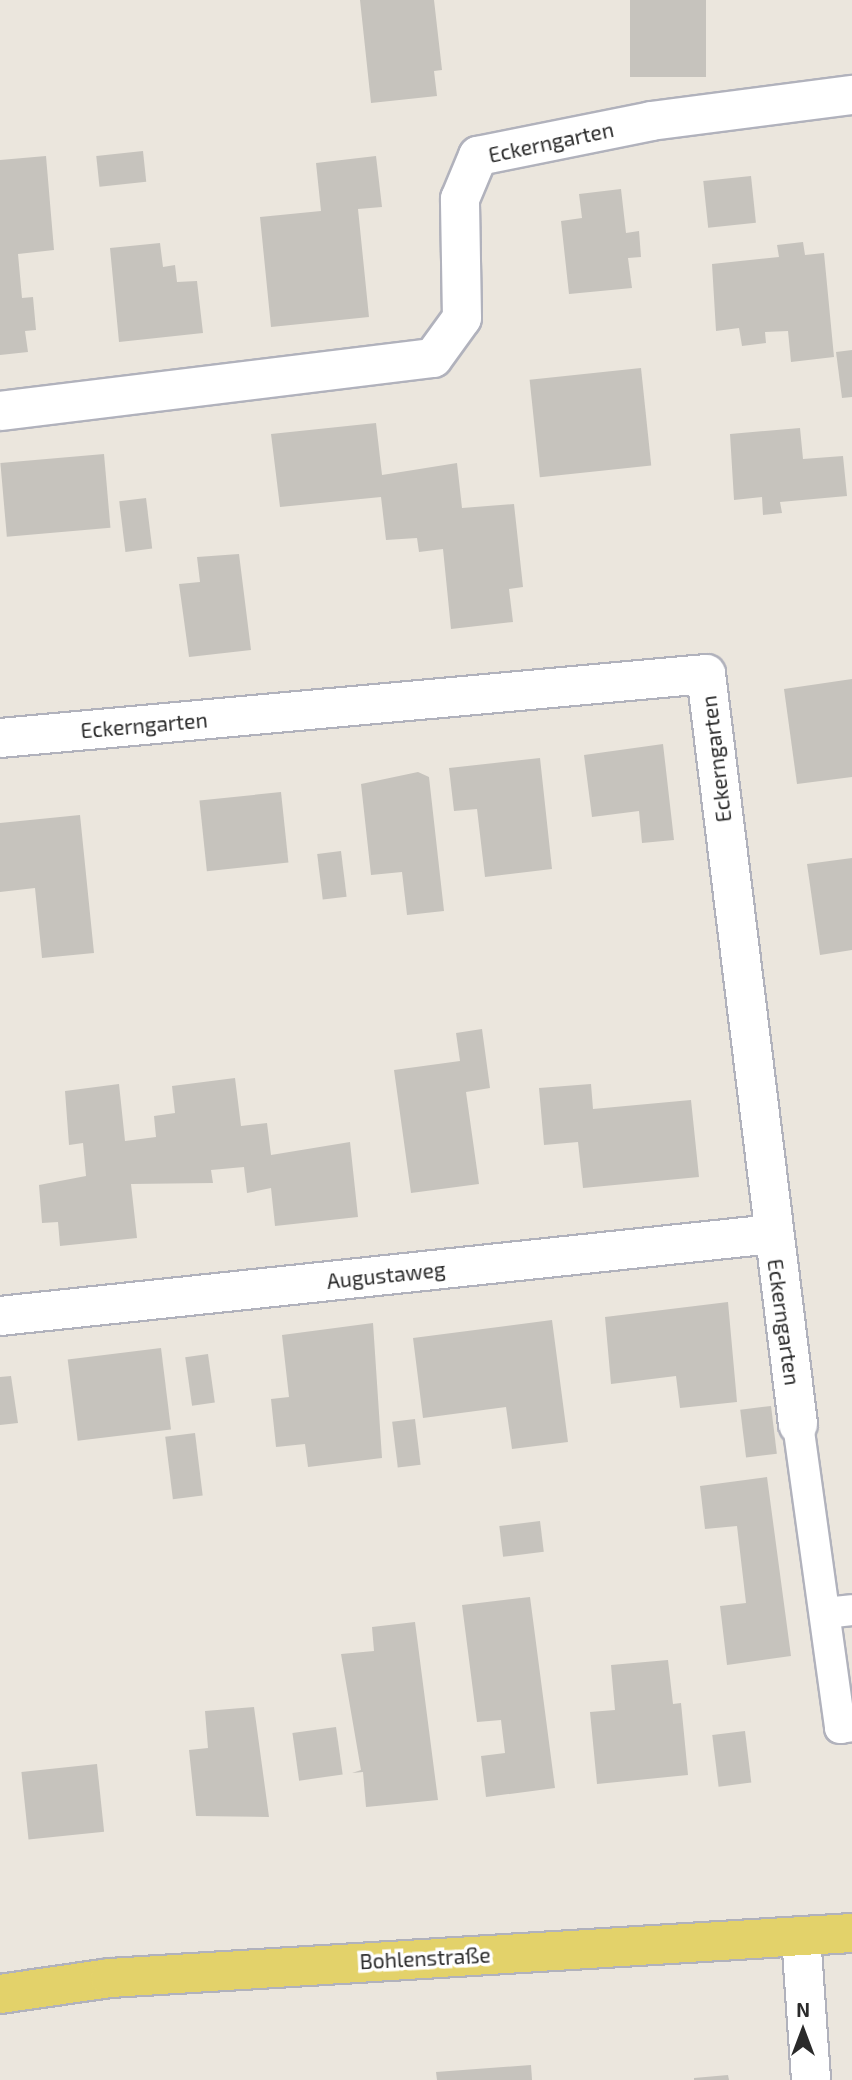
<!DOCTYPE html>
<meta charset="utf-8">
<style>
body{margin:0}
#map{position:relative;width:852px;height:2080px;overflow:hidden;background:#ebe6dd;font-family:"Exo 2",sans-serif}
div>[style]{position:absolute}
.building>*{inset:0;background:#c6c3bd;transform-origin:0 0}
.roads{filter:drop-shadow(2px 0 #b1b2bc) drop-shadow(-2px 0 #b1b2bc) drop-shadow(0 2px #b1b2bc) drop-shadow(0 -2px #b1b2bc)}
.lane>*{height:30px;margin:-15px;padding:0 15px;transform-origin:15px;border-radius:15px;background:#fff}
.street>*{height:38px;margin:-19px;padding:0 19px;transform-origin:19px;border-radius:19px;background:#fff}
.primary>*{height:38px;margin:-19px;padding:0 19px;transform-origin:19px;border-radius:19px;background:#e3d26a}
span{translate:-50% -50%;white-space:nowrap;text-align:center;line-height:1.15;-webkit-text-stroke:7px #fff;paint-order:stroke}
.street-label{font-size:21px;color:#2a2a2a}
.north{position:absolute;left:768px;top:1996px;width:70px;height:70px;-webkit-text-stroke:5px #fff;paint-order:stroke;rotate:0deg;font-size:19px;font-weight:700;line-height:28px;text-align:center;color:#2a2a2a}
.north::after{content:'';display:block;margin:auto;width:24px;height:32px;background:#2a2a2a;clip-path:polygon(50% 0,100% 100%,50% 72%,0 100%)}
</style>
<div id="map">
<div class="building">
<i style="clip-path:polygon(360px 0,434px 0,442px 70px,434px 71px,437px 96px,371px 103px)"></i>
<i style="left:630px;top:0;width:76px;height:77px"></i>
<i style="left:143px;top:151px;width:31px;height:47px;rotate:84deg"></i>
<i style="clip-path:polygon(46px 156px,54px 250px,18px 254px,22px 298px,33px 297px,36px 330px,25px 331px,28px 352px,0 355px,0 160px)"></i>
<i style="clip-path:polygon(376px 156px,382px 207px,358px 209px,369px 317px,271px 327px,260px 217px,321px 211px,316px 163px)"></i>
<i style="left:751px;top:176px;width:47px;height:48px;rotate:84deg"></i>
<i style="clip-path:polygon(621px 189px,626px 233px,639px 231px,641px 257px,628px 258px,632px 288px,569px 294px,561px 221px,582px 218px,579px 194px)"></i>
<i style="clip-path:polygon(803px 242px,805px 255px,824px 253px,834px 357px,791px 362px,788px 331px,765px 332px,766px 343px,742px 346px,739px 328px,716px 331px,712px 264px,779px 257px,777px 245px)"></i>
<i style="clip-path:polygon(160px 243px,163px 267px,175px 265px,177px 282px,197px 281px,203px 333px,119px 342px,110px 248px)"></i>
<i style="clip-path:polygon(852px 350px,852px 397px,842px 398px,836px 352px)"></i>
<i style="left:641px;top:368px;width:98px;height:112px;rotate:84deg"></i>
<i style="clip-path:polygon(376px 423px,382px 475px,457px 463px,462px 508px,514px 504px,523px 587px,509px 589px,513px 622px,451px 629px,443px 549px,419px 552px,417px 538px,386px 540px,381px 497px,280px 507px,271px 434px)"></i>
<i style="clip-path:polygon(800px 428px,803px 459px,843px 456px,847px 496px,780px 502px,782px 513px,763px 515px,762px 497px,734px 500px,730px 434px)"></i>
<i style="left:104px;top:454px;width:74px;height:104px;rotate:85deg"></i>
<i style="left:146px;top:498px;width:51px;height:27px;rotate:83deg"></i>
<i style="clip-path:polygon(239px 554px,251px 650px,189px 657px,179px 584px,200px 582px,197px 557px)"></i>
<i style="clip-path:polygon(852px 679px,852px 777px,797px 784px,784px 689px)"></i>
<i style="clip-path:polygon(663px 744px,674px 840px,642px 843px,639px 811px,592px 817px,584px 755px)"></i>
<i style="clip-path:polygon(540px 758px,552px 869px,485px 877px,477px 809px,454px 811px,449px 768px)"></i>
<i style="clip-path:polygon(418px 772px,429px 777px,444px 911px,407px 915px,402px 872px,371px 875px,361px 784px)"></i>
<i style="left:281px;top:792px;width:71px;height:82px;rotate:84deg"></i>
<i style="clip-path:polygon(80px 815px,94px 953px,42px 958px,35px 888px,0 892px,0 823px)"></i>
<i style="left:341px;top:851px;width:46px;height:24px;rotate:83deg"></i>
<i style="clip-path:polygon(852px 858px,852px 950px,820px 955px,807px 864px)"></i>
<i style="clip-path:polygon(482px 1029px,490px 1088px,466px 1092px,479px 1184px,411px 1193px,394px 1070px,460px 1061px,456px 1033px)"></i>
<i style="clip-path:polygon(235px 1078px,241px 1126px,267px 1123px,271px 1155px,350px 1142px,358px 1217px,275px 1226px,271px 1188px,247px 1193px,244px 1167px,211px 1170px,213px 1183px,131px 1184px,137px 1238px,60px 1246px,58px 1222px,42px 1223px,39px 1185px,86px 1176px,83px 1143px,69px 1145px,65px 1091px,119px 1084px,125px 1141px,156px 1137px,154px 1116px,175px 1113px,172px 1086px)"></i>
<i style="clip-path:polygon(591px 1084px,593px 1109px,691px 1100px,699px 1177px,583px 1188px,578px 1142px,544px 1145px,539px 1088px)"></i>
<i style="clip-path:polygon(728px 1302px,737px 1402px,680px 1408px,676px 1376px,611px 1384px,605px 1317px)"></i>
<i style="clip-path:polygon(552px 1320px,568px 1442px,512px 1449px,506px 1407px,423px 1418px,413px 1338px)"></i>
<i style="clip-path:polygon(373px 1323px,382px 1458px,308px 1467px,305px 1444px,276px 1447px,271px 1399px,289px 1397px,282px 1335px)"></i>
<i style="left:161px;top:1348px;width:82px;height:94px;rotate:83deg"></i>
<i style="left:208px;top:1354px;width:49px;height:23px;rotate:82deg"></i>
<i style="clip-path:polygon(11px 1376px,18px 1423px,0 1425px,0 1377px)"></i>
<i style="left:771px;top:1406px;width:48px;height:31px;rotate:83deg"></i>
<i style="left:415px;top:1419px;width:46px;height:23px;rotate:83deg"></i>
<i style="left:195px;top:1433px;width:63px;height:30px;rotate:83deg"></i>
<i style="clip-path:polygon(767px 1477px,791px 1656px,727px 1665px,720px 1606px,746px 1603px,737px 1526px,705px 1529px,700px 1486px)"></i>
<i style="left:540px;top:1521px;width:31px;height:41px;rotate:83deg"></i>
<i style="clip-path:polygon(530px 1597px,555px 1788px,486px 1797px,481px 1756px,505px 1753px,501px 1720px,477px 1722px,462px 1605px)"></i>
<i style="clip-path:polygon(415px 1622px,438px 1800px,366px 1807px,363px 1772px,352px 1773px,361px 1770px,341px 1654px,374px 1651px,372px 1627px)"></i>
<i style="clip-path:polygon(668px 1660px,673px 1704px,681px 1703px,688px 1775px,597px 1784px,590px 1712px,615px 1710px,611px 1665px)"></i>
<i style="clip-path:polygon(254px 1707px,269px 1817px,196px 1816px,189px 1750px,208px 1748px,205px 1711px)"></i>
<i style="left:336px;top:1727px;width:48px;height:44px;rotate:82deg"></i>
<i style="left:745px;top:1731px;width:52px;height:33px;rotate:83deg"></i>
<i style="left:97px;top:1764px;width:68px;height:76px;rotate:84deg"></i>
<i style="clip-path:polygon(531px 2065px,532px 2080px,437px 2080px,436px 2072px)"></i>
<i style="clip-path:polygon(728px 2075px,729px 2080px,694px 2080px,694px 2078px)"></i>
</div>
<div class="roads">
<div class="lane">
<i style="left:798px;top:1424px;width:307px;rotate:82.1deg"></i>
<i style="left:840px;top:1728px;width:12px;rotate:-9deg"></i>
<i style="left:825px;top:1613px;width:27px;rotate:-6deg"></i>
</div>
<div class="street">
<i style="left:0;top:411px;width:436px;rotate:-7deg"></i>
<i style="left:433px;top:358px;width:49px;rotate:-54.1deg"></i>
<i style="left:462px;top:318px;width:119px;rotate:-91deg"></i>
<i style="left:460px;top:199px;width:47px;rotate:-67.3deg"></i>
<i style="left:478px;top:156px;width:177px;rotate:-11.4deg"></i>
<i style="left:651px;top:121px;width:203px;rotate:-7.4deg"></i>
<i style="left:0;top:738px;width:709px;rotate:-5.18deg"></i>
<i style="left:706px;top:674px;width:756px;rotate:83.01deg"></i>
<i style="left:0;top:1316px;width:776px;rotate:-6.06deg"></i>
<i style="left:801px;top:1936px;width:144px;rotate:86deg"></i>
</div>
<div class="primary">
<i style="left:0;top:1994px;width:111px;rotate:-8.3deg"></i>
<i style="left:110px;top:1978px;width:743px;rotate:-3.47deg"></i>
</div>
</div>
<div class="street-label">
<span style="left:551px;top:142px;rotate:-12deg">Eckerngarten</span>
<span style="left:144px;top:725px;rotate:-5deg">Eckerngarten</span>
<span style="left:716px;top:759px;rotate:-97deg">Eckerngarten</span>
<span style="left:386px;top:1275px;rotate:-6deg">Augustaweg</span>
<span style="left:784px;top:1322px;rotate:82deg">Eckerngarten</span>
<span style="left:425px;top:1958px;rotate:-3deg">Bohlenstraße</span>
</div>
<div class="north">N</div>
</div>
